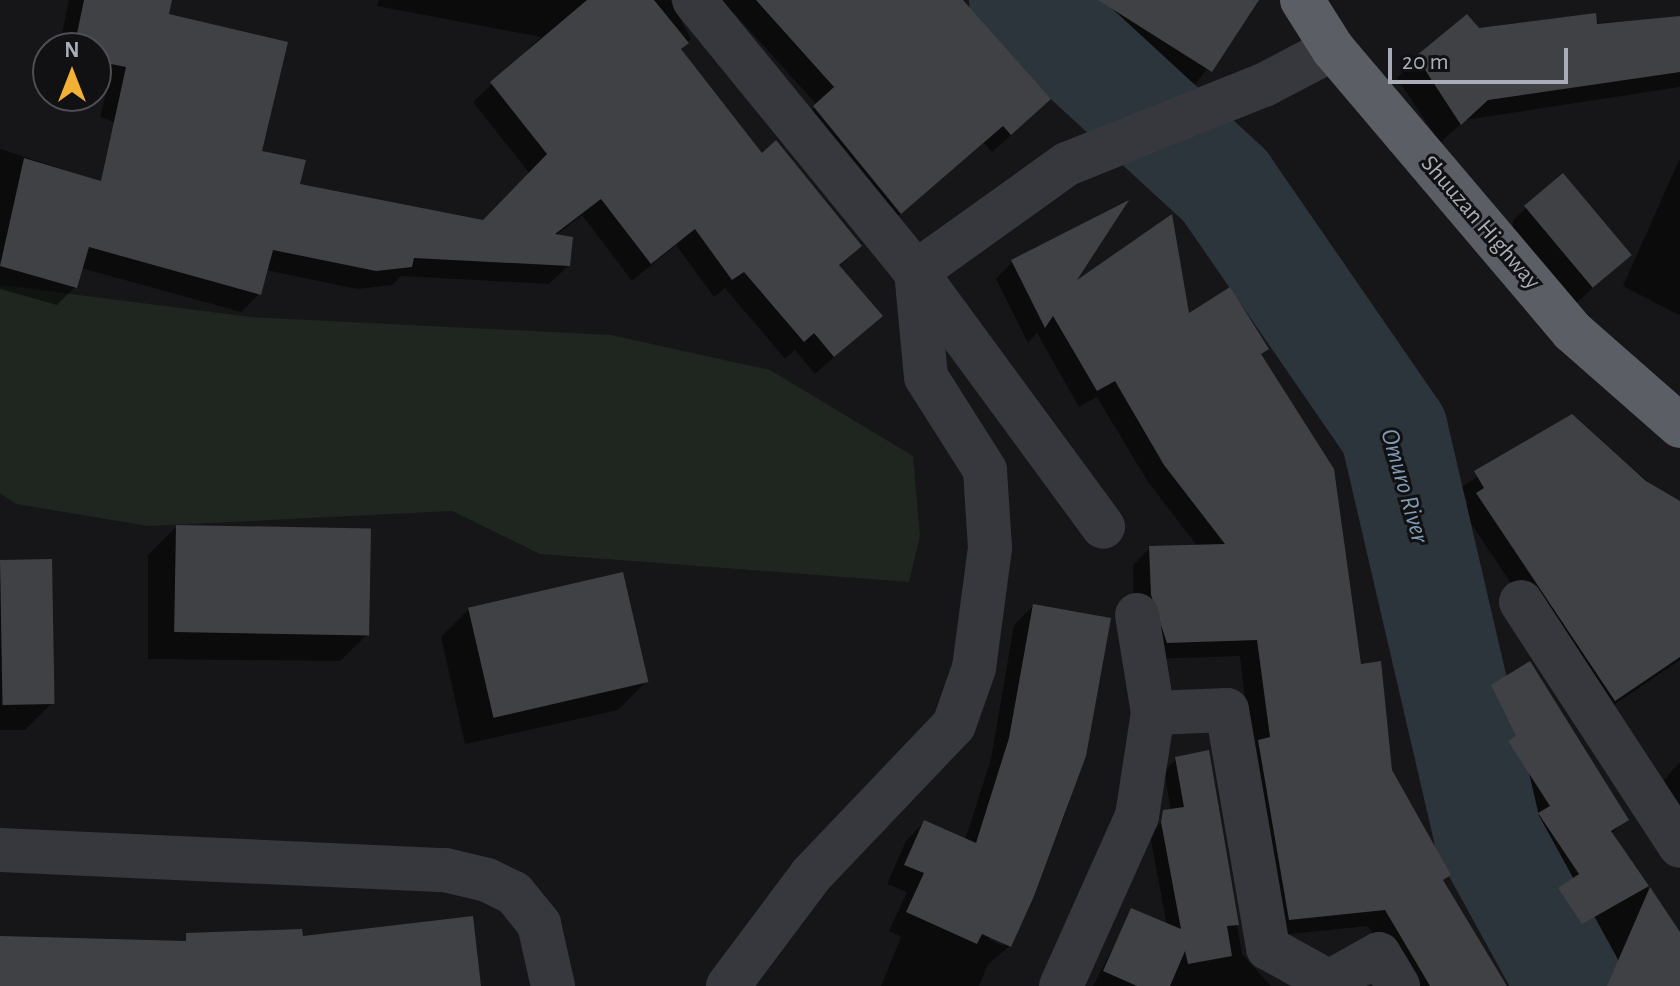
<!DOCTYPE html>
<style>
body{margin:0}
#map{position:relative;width:1680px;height:986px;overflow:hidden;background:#161618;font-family:"Alegreya Sans",sans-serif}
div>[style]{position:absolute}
.green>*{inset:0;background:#1e261f}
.shadow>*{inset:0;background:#0007}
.river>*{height:108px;margin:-54px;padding:0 54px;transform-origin:54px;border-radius:54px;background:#2c353c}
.building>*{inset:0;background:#404145;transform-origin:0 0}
.minor>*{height:44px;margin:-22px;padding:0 22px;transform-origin:22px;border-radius:22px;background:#37383d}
.trunk>*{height:44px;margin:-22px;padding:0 22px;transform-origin:22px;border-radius:22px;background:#5b5e65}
span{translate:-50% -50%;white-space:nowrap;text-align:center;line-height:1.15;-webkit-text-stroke:6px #111113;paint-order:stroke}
.street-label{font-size:24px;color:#a8adb8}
.water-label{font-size:26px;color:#7f9bb3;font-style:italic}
.north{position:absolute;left:32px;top:32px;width:80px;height:80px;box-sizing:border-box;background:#111113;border:2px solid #4d4f55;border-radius:50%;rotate:0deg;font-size:22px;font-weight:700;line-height:32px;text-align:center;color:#a8adb8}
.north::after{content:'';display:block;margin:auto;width:28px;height:36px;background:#f2b134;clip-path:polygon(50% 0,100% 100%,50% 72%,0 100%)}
.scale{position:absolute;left:1388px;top:48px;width:180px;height:36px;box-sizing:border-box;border:4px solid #a8adb8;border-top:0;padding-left:10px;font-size:24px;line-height:28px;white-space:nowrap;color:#a8adb8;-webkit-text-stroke:6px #111113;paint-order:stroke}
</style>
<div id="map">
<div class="green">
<i style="clip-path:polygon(0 285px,251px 317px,611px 335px,770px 370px,913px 456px,920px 536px,909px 582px,540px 554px,452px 511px,148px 526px,16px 504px,0 493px)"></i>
</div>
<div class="shadow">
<i style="clip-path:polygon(69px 0,170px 0,167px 15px,240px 168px,100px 117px,107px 89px,96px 86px,96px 48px,59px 48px)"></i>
<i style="clip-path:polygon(379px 0,670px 0,691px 39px,680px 51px,762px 155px,860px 246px,838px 267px,880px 316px,815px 374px,795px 350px,785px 359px,725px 288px,714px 297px,676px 245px,632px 281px,582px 215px,555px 236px,568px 266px,549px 284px,401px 276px,392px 285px,357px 289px,266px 270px,259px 294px,241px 312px,81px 268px,75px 287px,57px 305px,0 289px,0 149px,267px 234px,483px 222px,530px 174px,473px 102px,541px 37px,377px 6px)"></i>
<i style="clip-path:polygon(691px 0,929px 0,1031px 117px,992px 152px,984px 143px,881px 230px,796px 126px,817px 105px,732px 11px,714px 25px)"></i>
<i style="clip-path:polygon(1087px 0,1246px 0,1251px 8px,1192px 89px,1126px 48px)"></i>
<i style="clip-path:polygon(1680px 18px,1680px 87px,1465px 120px,1440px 143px,1397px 78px,1418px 57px,1478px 30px)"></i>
<i style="clip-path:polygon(1680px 158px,1680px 314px,1679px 315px,1623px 286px)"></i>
<i style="clip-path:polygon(1534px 200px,1629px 255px,1572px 307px,1513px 238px,1513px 221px)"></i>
<i style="clip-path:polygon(1012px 262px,1070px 287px,1187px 316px,1260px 355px,1390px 771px,1449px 875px,1442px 882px,1504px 986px,1403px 986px,1368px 926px,1272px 936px,1240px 656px,1150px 659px,1134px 613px,1133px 565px,1150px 548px,1198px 547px,1148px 482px,1097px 397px,1079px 407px,1037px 333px,1028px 343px,996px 279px)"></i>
<i style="clip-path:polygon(1572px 416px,1680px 509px,1680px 660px,1599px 715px,1462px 510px,1468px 503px,1460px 488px)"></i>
<i style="clip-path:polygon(176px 527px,369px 633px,340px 661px,148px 659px,148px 555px)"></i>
<i style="clip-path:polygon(0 562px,52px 703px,25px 730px,0 730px)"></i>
<i style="clip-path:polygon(evenodd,1033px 606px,1084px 755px,1064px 818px,1010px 946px,988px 964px,979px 986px,881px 986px,901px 937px,889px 931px,907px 892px,887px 884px,906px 841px,924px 822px,965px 840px,991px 759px,1014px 625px,1033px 606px,991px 936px,1004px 942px,1004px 946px,989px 939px,991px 936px)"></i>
<i style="clip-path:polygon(469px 609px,646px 682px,618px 710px,465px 744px,441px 637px)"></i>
<i style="clip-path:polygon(1493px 687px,1626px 819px,1611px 834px,1680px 935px,1680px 986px,1584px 986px,1539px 910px,1557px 892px,1519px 835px,1529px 825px,1489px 763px,1496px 756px,1472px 707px)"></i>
<i style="clip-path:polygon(1207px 752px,1242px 954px,1271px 986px,1093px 986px,1129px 917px,1167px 927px,1150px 835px,1171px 811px,1164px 771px,1176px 759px)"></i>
<i style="clip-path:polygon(1680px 762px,1680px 809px,1657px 788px)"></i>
</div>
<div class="river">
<i style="left:1023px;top:0;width:275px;rotate:42.6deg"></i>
<i style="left:1225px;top:186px;width:298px;rotate:55.4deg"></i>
<i style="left:1394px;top:431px;width:415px;rotate:76.9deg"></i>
<i style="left:1488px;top:835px;width:172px;rotate:61.2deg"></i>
</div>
<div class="building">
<i style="clip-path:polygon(84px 0,172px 0,169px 14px,288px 42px,262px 151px,306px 160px,300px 184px,483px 220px,547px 154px,490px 82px,587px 0,654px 0,689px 43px,681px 49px,762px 153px,776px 140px,862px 246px,839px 265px,883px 316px,834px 357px,814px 333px,804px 342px,744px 272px,732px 280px,695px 229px,651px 264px,601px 199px,555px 234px,573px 237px,570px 266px,414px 258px,412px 267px,376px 271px,273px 250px,261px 295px,89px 247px,77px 288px,0 266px,24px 158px,101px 181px,126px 67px,96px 61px,96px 48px,74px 48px)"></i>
<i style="clip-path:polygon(756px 0,963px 0,1051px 99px,1011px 135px,1003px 126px,901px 214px,813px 106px,834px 87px)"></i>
<i style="clip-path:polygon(1098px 0,1259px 0,1212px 72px)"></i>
<i style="clip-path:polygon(1596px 13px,1597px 24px,1680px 16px,1680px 72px,1488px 100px,1461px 125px,1416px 56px,1467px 14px,1479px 28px)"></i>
<i style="left:1563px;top:173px;width:107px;height:51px;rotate:50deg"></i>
<i style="clip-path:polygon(1129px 200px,1077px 280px,1172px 214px,1189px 313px,1230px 287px,1269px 349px,1261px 354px,1334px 469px,1361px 664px,1381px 661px,1392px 770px,1451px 875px,1443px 880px,1507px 986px,1430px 986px,1385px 910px,1289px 920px,1258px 740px,1270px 737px,1257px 640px,1167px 643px,1151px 595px,1149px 546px,1225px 544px,1164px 465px,1115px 381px,1097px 391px,1053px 316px,1045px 328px,1011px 260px)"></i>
<i style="clip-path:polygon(1572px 414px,1646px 481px,1680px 501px,1680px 657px,1615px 701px,1476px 493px,1484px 488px,1474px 471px)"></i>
<i style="left:176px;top:525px;width:195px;height:107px;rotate:1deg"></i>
<i style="left:52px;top:559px;width:145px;height:52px;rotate:89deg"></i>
<i style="left:623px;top:572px;width:113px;height:159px;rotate:77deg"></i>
<i style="clip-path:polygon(1033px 604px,1111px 618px,1086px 756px,1034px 896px,1011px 947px,982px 934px,977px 944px,906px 912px,924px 873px,904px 865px,924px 820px,976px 843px,1009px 738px)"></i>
<i style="clip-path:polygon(1530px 661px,1629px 820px,1611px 831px,1649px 886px,1582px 924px,1558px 888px,1579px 874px,1538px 813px,1550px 806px,1508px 741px,1516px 736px,1491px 685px)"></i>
<i style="clip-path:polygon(1209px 750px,1239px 925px,1227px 926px,1232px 956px,1188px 964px,1185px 951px,1170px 986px,1137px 986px,1103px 971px,1131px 908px,1181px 929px,1161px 822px,1163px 810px,1184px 807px,1175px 757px)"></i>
<i style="clip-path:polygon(1650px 887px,1680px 932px,1680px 986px,1607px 986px)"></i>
<i style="clip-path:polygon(473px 916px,481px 986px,0 986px,0 936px,186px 941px,186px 933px,302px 929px,303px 936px)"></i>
</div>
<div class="minor">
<i style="left:694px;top:0;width:351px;rotate:50.8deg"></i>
<i style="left:916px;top:272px;width:316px;rotate:53.7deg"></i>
<i style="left:916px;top:272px;width:186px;rotate:-35.6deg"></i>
<i style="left:1067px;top:164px;width:212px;rotate:-21.9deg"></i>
<i style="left:1264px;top:85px;width:78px;rotate:-27.6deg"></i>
<i style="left:1521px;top:602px;width:291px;rotate:56.9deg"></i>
<i style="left:1137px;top:615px;width:99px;rotate:80.7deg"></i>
<i style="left:0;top:850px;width:445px;rotate:2.6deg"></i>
<i style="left:445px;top:870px;width:43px;rotate:13.4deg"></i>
<i style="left:487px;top:880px;width:30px;rotate:26deg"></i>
<i style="left:514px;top:893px;width:40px;rotate:51deg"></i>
<i style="left:539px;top:924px;width:64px;rotate:77.3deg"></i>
<i style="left:1329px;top:982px;width:57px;rotate:-29.2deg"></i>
<i style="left:1379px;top:954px;width:37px;rotate:59deg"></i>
<i style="left:728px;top:986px;width:139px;rotate:-53.2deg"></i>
<i style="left:811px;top:875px;width:207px;rotate:-46.4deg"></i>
<i style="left:954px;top:725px;width:60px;rotate:-70.7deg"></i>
<i style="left:974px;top:668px;width:121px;rotate:-82.4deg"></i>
<i style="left:990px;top:548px;width:78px;rotate:-93.7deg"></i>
<i style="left:985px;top:470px;width:110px;rotate:-122.4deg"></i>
<i style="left:926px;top:377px;width:105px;rotate:-95.4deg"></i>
<i style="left:1061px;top:986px;width:186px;rotate:-65.9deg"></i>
<i style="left:1137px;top:816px;width:104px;rotate:-81.2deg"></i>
<i style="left:1153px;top:713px;width:74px;rotate:-2.3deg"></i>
<i style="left:1227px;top:710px;width:242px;rotate:80.2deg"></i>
<i style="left:1268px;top:948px;width:70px;rotate:29.1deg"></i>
</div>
<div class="trunk">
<i style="left:1302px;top:0;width:58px;rotate:57.7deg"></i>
<i style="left:1333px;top:49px;width:370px;rotate:49.7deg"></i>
<i style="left:1572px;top:331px;width:144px;rotate:41.3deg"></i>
</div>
<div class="street-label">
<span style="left:1480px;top:223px;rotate:49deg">Shuuzan Highway</span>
</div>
<div class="water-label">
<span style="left:1404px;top:486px;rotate:74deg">Omuro River</span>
</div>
<div class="north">N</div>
<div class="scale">20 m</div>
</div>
